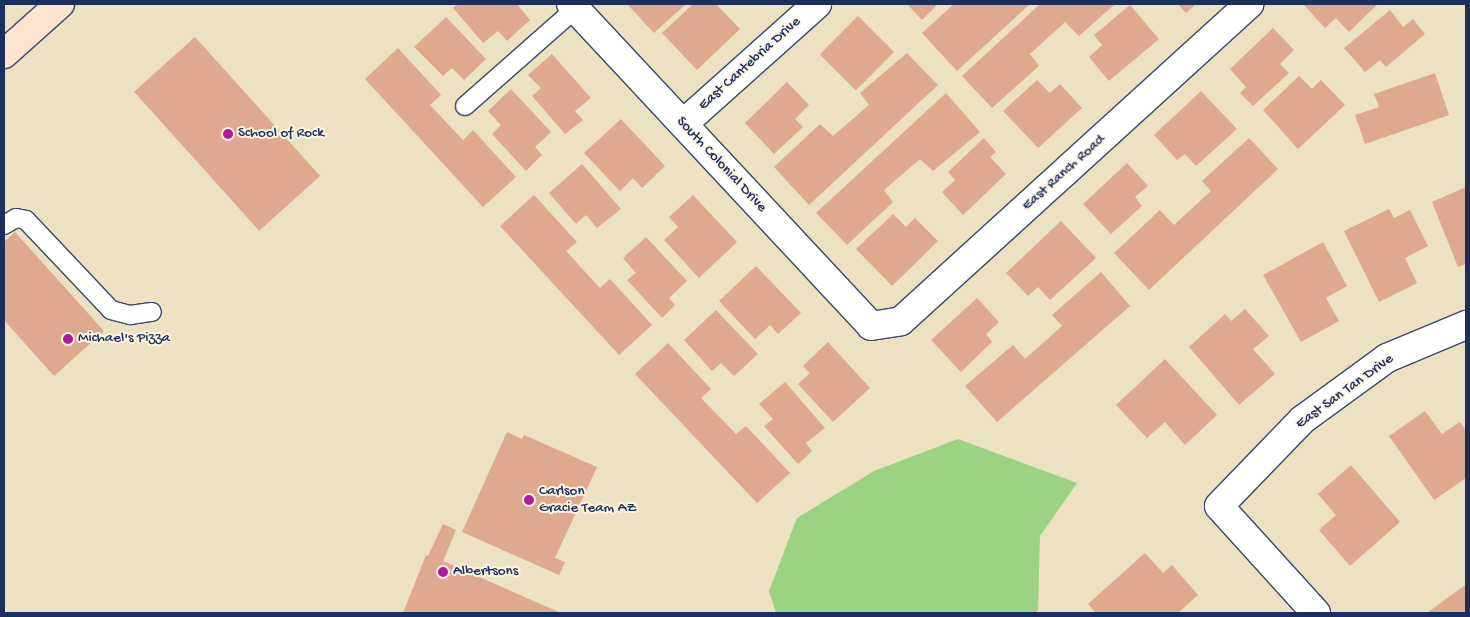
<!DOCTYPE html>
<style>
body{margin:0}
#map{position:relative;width:1470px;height:617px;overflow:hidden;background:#ece1c0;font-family:"Gochi Hand",sans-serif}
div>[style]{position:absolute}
.green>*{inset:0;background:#9bd284}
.building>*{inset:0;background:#dfa98f;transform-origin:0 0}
.roads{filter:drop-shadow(1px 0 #3a4a6d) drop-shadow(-1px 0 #3a4a6d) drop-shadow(0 1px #3a4a6d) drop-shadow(0 -1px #3a4a6d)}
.lane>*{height:18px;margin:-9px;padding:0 9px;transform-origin:9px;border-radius:9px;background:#fff}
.street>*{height:28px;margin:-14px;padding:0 14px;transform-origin:14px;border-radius:14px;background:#fff}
.secondary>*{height:28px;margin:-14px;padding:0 14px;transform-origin:14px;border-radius:14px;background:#fde4d1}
.dots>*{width:14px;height:14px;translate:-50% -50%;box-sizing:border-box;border:2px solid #fcf5e5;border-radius:50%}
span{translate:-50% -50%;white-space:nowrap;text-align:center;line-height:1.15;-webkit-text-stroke:4px #fcf5e5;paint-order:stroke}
.street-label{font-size:15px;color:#1b2f5e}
.poi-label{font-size:15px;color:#1b2f5e}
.left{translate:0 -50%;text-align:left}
.frame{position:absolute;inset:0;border:5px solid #1b2f5e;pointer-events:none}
</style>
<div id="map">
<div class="green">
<i style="clip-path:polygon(958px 439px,1077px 483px,1040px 536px,1038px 610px,1035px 613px,776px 613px,769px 591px,797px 518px,874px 471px)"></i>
</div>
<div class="building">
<i style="clip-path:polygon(458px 4px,517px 4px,530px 20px,507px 41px,498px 31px,483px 43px,453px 8px)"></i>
<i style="clip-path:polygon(627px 4px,686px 4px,654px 33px)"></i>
<i style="clip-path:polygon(693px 4px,716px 4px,740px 29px,697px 70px,662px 33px)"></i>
<i style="clip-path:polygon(907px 4px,938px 4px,922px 20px)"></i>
<i style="clip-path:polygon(954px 4px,1030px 4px,957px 71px,922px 33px)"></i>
<i style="clip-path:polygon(1040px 4px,1115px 4px,1079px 36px,1065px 22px,1030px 54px,1039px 66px,992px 108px,962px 76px)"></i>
<i style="clip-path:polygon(1178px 4px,1196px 4px,1186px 13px)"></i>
<i style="clip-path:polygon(1303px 4px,1378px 4px,1349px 32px,1336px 18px,1325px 28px)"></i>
<i style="clip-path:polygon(1130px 5px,1159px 39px,1109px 81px,1089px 57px,1102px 45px,1094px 35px)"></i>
<i style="clip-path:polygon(1390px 10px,1403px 27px,1413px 19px,1425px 34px,1386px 67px,1380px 60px,1365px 72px,1344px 48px)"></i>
<i style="left:858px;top:16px;width:51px;height:54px;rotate:45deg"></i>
<i style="clip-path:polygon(446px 17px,486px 59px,464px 80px,452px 68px,443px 76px,414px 47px)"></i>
<i style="clip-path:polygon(1273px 28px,1294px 50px,1280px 64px,1289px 73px,1253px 106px,1240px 93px,1246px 87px,1230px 69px)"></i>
<i style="left:195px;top:37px;width:187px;height:82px;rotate:48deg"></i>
<i style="clip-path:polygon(398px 48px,441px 95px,430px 105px,463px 140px,473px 130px,516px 177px,483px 207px,365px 79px)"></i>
<i style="clip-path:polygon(907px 53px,938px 85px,809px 205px,774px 167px,820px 124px,833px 136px,869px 105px,860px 93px)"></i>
<i style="clip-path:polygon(552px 54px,591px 98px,575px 111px,583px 120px,565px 134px,532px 96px,541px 88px,528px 75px)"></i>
<i style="clip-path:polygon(1435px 73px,1449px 115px,1365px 144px,1355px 115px,1379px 107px,1374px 94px)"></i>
<i style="clip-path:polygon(1299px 76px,1312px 89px,1321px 80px,1345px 105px,1298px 149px,1263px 110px)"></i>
<i style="clip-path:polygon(1037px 80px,1050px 93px,1060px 84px,1082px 108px,1038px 148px,1003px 111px)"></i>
<i style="clip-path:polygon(787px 82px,809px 105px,795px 119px,803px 127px,774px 154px,745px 123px)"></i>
<i style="clip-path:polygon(511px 89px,551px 132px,535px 147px,542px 155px,526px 171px,492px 134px,501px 125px,488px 111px)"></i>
<i style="clip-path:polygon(1201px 91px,1237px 129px,1196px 166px,1185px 154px,1177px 160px,1154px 135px)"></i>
<i style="clip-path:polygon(946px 93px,980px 132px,933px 171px,920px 159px,884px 190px,893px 202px,847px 245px,816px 213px)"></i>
<i style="clip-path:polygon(621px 119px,665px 166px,642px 188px,633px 178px,620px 191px,584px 153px)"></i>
<i style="clip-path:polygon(984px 138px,996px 152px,990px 157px,1006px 174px,963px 215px,942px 192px,955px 180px,948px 172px)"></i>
<i style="clip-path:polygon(1249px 138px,1278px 169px,1149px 290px,1114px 253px,1160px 210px,1174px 225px,1211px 191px,1202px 181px)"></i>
<i style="clip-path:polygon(1127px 163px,1148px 186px,1135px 197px,1142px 206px,1111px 234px,1083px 204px)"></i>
<i style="clip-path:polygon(582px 164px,621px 209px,597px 228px,586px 215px,576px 224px,549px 193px)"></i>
<i style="clip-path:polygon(1466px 187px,1466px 264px,1458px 267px,1432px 202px)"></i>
<i style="clip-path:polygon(534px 195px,577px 242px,566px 251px,600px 288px,610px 279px,652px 325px,619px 355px,500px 226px)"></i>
<i style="clip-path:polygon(693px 195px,737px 242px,699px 278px,664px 240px,678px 227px,669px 217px)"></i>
<i style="clip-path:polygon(1389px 209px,1394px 218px,1410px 210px,1428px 246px,1405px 258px,1417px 283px,1379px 302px,1344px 231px)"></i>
<i style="clip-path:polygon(893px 214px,906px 227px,915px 218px,938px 241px,892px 286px,856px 249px)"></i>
<i style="clip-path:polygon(1061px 221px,1096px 258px,1050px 300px,1038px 287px,1028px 296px,1006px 273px)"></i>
<i style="clip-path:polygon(15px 232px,104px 331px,54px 376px,4px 320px,4px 242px)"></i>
<i style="clip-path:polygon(646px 237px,687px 281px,669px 298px,675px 305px,662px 318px,627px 280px,636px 273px,623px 258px)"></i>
<i style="clip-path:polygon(1323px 242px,1347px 286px,1326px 298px,1339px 321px,1301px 342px,1263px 275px)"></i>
<i style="clip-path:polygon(756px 266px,801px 313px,778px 334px,770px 325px,755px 339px,719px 301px)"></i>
<i style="clip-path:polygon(1101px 272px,1130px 306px,997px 422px,965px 386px,1013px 345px,1025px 359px,1062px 326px,1052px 315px)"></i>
<i style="clip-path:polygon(977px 298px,999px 322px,986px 334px,992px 342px,961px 372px,931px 340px)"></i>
<i style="clip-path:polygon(1245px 309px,1269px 336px,1253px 349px,1275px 374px,1239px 405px,1189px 347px,1225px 314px,1231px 321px)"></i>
<i style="clip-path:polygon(716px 310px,758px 354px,734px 376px,721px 363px,712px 371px,684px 340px)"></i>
<i style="clip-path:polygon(828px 342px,870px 388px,833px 422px,798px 384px,810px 373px,803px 366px)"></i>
<i style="clip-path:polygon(668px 343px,711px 389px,701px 398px,736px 434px,746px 426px,790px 473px,757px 503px,635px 374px)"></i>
<i style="clip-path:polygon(1165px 359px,1217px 415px,1185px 445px,1165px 422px,1147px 438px,1116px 405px)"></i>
<i style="clip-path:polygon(785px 382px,825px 428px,806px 443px,812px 451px,798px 464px,764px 426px,773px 419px,759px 404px)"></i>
<i style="clip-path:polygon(1425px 411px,1442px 434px,1460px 422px,1466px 430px,1466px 478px,1434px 500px,1389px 436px)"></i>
<i style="clip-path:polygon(507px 432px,522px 439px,524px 435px,597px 467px,555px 558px,565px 562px,559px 575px,462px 532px)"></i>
<i style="clip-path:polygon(1351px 465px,1400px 522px,1350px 566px,1319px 530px,1336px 515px,1318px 494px)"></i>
<i style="clip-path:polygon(443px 524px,456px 530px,443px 561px,561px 613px,403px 613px,426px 555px,428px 556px)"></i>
<i style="clip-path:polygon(1145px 553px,1163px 573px,1172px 565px,1198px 595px,1178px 613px,1096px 613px,1088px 604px)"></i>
<i style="clip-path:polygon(1465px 585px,1466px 613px,1427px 613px)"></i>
</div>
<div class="roads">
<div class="lane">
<i style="left:465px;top:106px;width:148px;rotate:-41.4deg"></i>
<i style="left:4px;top:225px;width:14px;rotate:-30deg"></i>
<i style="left:16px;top:218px;width:10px;rotate:11deg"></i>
<i style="left:26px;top:220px;width:124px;rotate:46.6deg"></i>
<i style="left:111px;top:310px;width:20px;rotate:15deg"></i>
<i style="left:130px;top:315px;width:22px;rotate:-8deg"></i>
</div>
<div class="street">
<i style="left:571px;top:4px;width:440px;rotate:47deg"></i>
<i style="left:871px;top:326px;width:30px;rotate:-9deg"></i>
<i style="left:901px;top:321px;width:471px;rotate:-42.3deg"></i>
<i style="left:683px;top:124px;width:180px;rotate:-41.8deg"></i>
<i style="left:1316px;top:613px;width:144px;rotate:-132.2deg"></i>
<i style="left:1219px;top:506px;width:120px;rotate:-46deg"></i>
<i style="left:1302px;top:420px;width:105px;rotate:-36.1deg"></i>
<i style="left:1387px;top:358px;width:86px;rotate:-22.7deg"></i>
</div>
<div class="secondary">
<i style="left:4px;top:54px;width:75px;rotate:-41.8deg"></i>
</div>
</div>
<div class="dots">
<i style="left:228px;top:134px;background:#b5179e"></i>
<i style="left:68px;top:339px;background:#b5179e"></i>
<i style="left:529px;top:500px;background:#b5179e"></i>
<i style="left:443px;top:572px;background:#b5179e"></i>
</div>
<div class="street-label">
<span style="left:750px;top:64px;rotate:-42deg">East Cantebria Drive</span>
<span style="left:721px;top:165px;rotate:47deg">South Colonial Drive</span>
<span style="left:1064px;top:173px;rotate:-42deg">East Ranch Road</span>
<span style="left:1345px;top:392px;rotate:-36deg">East San Tan Drive</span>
</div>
<div class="poi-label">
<span class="left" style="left:238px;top:134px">School of Rock</span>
<span class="left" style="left:78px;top:339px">Michael's Pizza</span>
<span class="left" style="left:539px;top:500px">Carlson<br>Gracie Team AZ</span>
<span class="left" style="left:453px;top:572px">Albertsons</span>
</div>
<div class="frame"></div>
</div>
